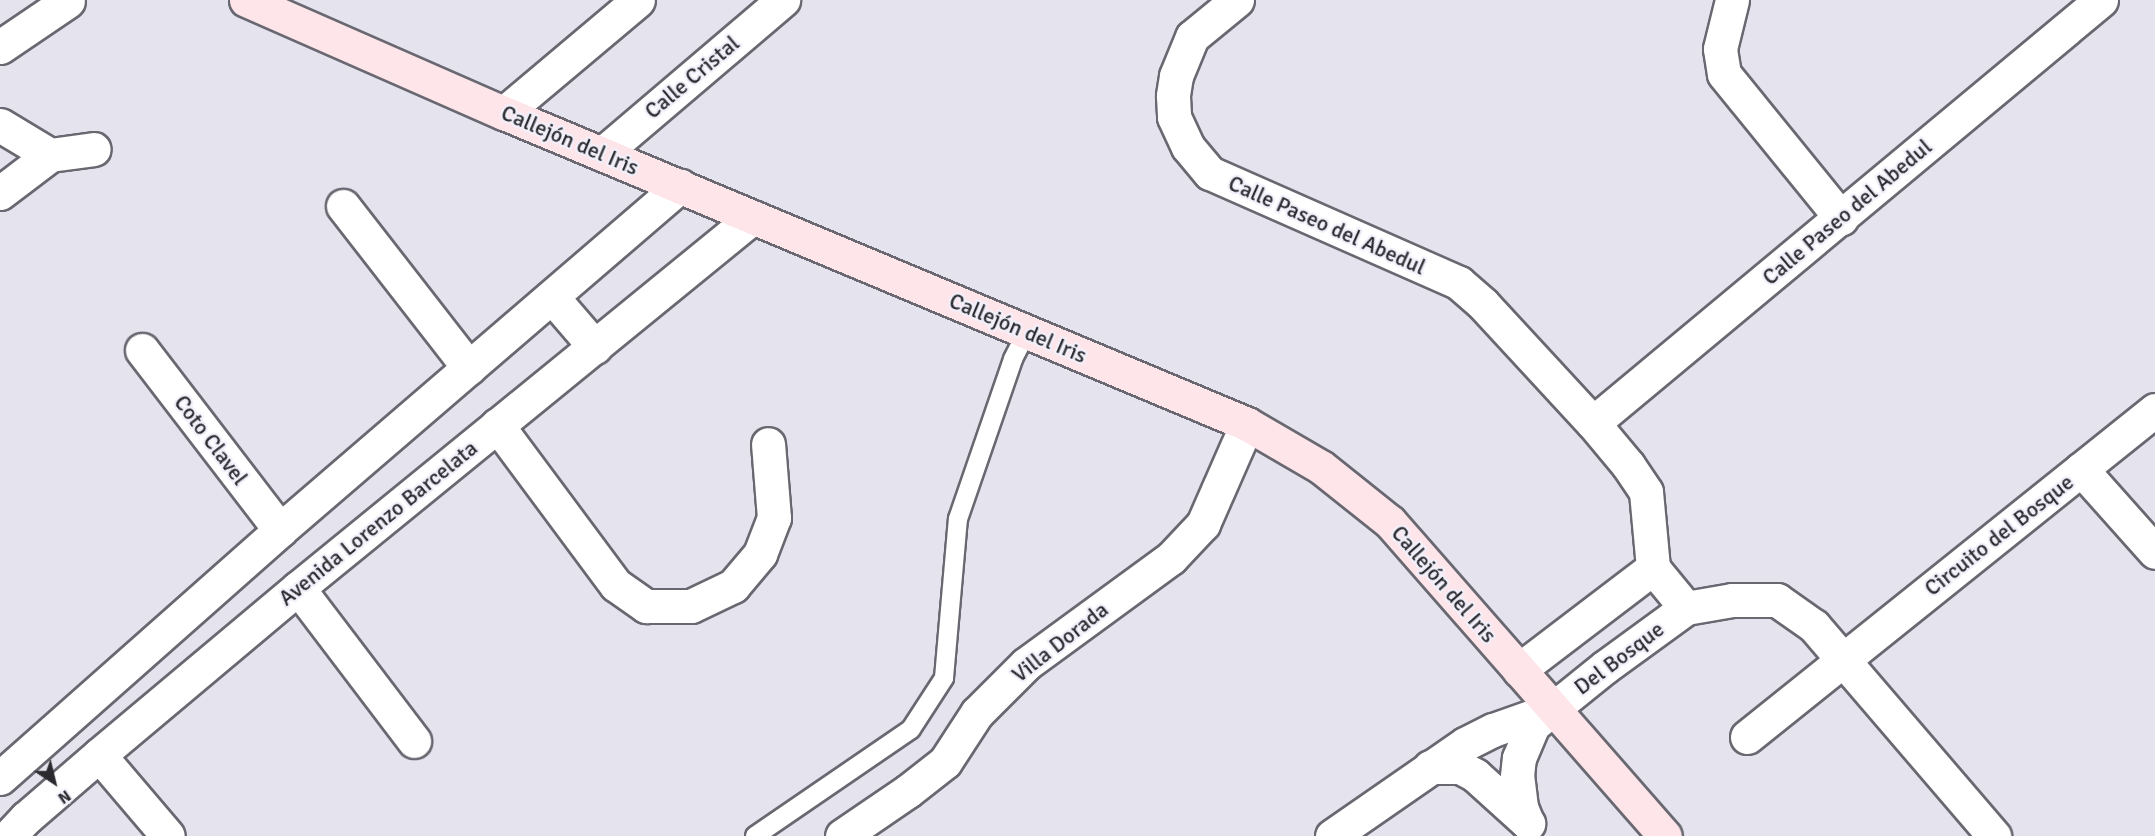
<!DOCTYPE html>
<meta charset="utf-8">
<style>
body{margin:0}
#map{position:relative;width:2155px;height:836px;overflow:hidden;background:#e4e3ee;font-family:Signika,sans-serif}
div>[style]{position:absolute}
.roads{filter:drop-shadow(2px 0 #696871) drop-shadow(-2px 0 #696871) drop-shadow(0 2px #696871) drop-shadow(0 -2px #696871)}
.lane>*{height:18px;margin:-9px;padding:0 9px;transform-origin:9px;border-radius:9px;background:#fff}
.street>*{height:33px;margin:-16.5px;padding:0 16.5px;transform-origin:16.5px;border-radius:16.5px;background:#fff}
.secondary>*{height:33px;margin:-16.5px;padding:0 16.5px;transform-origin:16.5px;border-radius:16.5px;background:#fee5ea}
span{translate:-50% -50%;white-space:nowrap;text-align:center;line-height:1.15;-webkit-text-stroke:4.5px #f1f0fb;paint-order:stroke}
.street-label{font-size:22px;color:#2b2b2f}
.north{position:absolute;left:24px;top:752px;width:60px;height:60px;-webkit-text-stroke:4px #f1f0fb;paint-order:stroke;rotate:145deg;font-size:16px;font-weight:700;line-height:24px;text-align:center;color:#2b2b2f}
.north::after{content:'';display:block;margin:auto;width:21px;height:27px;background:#2b2b2f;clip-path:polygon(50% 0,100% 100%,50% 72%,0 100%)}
</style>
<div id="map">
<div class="roads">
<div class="lane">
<i style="left:755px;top:836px;width:189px;rotate:-34.4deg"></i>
<i style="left:911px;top:729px;width:61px;rotate:-57.1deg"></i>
<i style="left:944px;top:678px;width:160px;rotate:-85deg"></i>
<i style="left:958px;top:519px;width:169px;rotate:-71deg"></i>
<i style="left:1013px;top:359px;width:31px;rotate:-63deg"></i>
</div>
<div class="street">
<i style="left:1237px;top:0;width:58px;rotate:140.6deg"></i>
<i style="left:1192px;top:37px;width:42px;rotate:112.3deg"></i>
<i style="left:1176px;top:76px;width:20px;rotate:99deg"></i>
<i style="left:1173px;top:96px;width:21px;rotate:87deg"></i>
<i style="left:1174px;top:117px;width:33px;rotate:65deg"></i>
<i style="left:1188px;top:147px;width:34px;rotate:50deg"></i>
<i style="left:1210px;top:173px;width:272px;rotate:23.8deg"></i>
<i style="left:1459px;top:283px;width:32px;rotate:41deg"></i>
<i style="left:1483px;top:304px;width:162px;rotate:47.3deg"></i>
<i style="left:1593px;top:423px;width:55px;rotate:50.2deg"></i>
<i style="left:1628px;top:465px;width:32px;rotate:56deg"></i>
<i style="left:1646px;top:492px;width:76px;rotate:84.7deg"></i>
<i style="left:1653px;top:568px;width:52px;rotate:50.5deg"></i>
<i style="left:1686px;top:608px;width:47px;rotate:-9.9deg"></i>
<i style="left:1732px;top:600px;width:45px"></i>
<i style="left:1777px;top:600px;width:45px;rotate:35.1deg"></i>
<i style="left:1814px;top:626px;width:277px;rotate:49.4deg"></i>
<i style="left:1732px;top:0;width:50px;rotate:103.8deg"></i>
<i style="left:1720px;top:49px;width:25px;rotate:81deg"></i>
<i style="left:1724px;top:74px;width:186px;rotate:50.9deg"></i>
<i style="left:0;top:47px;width:82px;rotate:-34.1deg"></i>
<i style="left:504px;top:113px;width:175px;rotate:-40.1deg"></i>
<i style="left:0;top:125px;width:58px;rotate:31deg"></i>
<i style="left:50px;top:155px;width:63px;rotate:142.8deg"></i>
<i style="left:602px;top:154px;width:238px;rotate:-40.4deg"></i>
<i style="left:50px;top:155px;width:44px;rotate:-7.8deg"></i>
<i style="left:343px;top:206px;width:205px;rotate:52.1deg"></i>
<i style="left:552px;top:297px;width:66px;rotate:49.3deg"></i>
<i style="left:142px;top:350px;width:227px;rotate:52.5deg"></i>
<i style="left:1593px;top:423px;width:661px;rotate:-39.78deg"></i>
<i style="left:497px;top:425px;width:199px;rotate:53.4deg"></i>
<i style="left:616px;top:585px;width:37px;rotate:35deg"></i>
<i style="left:646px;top:606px;width:45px"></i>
<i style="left:691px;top:606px;width:47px;rotate:-25.5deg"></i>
<i style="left:733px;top:586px;width:42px;rotate:-49.8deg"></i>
<i style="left:760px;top:554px;width:39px;rotate:-69deg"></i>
<i style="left:774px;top:518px;width:74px;rotate:-94.6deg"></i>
<i style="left:2081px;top:469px;width:111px;rotate:48.3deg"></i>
<i style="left:298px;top:588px;width:192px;rotate:52.8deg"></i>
<i style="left:1519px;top:670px;width:168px;rotate:-37.3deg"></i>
<i style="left:1747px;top:737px;width:523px;rotate:-38.71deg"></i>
<i style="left:99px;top:755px;width:106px;rotate:49.6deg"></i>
<i style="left:1430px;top:767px;width:30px"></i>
<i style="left:1460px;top:767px;width:17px;rotate:28deg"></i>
<i style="left:1475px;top:775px;width:72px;rotate:42.2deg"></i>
<i style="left:0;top:778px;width:374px;rotate:-41.5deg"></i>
<i style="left:280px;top:530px;width:528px;rotate:-40.7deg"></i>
<i style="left:1527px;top:822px;width:16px;rotate:-112deg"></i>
<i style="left:1521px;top:807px;width:31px;rotate:-97deg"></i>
<i style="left:1517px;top:776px;width:18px;rotate:-84deg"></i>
<i style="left:1519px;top:758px;width:36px;rotate:-67deg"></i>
<i style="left:1533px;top:725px;width:92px;rotate:-38.9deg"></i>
<i style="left:1605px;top:667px;width:100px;rotate:-36.1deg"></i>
<i style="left:9px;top:836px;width:25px;rotate:-47deg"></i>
<i style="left:26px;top:818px;width:96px;rotate:-40.8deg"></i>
<i style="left:99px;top:755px;width:260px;rotate:-40deg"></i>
<i style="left:298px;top:588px;width:587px;rotate:-39.19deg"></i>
<i style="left:842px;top:836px;width:80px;rotate:-34.3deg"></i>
<i style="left:908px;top:791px;width:47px;rotate:-38.1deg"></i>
<i style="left:945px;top:762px;width:59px;rotate:-56.9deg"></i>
<i style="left:977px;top:713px;width:69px;rotate:-45deg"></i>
<i style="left:1026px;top:664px;width:180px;rotate:-36.2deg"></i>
<i style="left:1171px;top:558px;width:47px;rotate:-46.7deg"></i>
<i style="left:1203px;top:524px;width:109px;rotate:-66.3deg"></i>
<i style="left:1332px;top:836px;width:162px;rotate:-34.7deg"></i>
<i style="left:1465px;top:744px;width:31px;rotate:-27deg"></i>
<i style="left:1493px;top:730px;width:60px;rotate:-19.3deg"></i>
</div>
<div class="secondary">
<i style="left:246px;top:0;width:282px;rotate:23.7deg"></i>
<i style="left:504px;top:113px;width:805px;rotate:22.71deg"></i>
<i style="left:1247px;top:424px;width:86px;rotate:30.2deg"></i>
<i style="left:1321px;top:467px;width:88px;rotate:38.6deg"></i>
<i style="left:1390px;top:522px;width:417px;rotate:48.8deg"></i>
</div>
</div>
<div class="street-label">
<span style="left:692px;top:77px;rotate:-40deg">Calle Cristal</span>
<span style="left:570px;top:140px;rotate:23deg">Callejón del Iris</span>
<span style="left:1847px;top:212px;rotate:-40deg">Calle Paseo del Abedul</span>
<span style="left:1327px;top:225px;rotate:24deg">Calle Paseo del Abedul</span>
<span style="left:1018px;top:328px;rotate:23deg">Callejón del Iris</span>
<span style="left:211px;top:440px;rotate:53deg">Coto Clavel</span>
<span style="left:378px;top:523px;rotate:-39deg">Avenida Lorenzo Barcelata</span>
<span style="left:1999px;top:535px;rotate:-38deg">Circuito del Bosque</span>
<span style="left:1444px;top:584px;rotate:49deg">Callejón del Iris</span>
<span style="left:1060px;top:642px;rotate:-38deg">Villa Dorada</span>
<span style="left:1619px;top:658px;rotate:-37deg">Del Bosque</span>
</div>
<div class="north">N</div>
</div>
